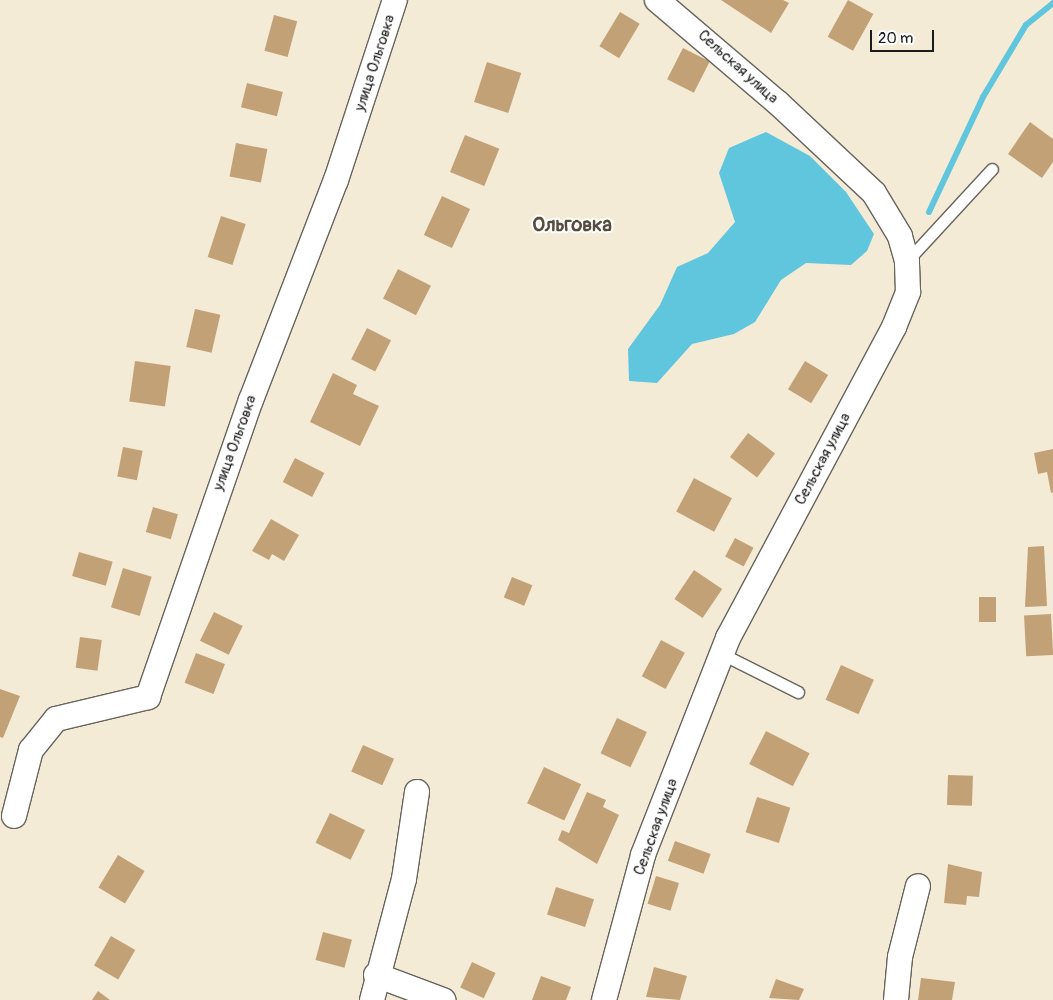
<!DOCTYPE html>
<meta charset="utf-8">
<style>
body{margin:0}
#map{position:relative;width:1053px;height:1000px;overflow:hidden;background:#f4ebd6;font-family:Pangolin,sans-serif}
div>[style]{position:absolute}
.water>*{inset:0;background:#60c6dd}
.stream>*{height:6px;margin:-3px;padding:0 3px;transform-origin:3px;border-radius:3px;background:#60c6dd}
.building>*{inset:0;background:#c3a176;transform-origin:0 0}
.roads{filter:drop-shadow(1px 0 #68645d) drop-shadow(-1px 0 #68645d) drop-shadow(0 1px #68645d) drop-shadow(0 -1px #68645d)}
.lane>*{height:11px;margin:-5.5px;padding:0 5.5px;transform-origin:5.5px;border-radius:5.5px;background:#fff}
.street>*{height:24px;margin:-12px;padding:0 12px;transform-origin:12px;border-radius:12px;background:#fff}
span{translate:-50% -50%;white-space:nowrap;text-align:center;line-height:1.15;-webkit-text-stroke:4px #fff;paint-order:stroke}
.street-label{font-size:15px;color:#1c1c1c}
.district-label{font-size:20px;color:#564b3c;font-weight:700}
.scale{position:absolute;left:870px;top:30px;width:64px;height:22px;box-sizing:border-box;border:2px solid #1c1c1c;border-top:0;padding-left:6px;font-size:15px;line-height:18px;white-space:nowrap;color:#1c1c1c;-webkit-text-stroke:4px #fff;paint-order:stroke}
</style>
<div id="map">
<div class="water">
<i style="clip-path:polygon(766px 132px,810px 156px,846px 192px,874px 234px,867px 251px,851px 265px,806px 263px,781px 280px,755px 322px,734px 334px,692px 344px,657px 383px,629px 381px,628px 349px,660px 305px,677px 267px,708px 253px,735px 222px,719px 173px,729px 148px)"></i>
</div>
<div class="stream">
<i style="left:929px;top:212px;width:127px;rotate:-64.8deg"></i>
<i style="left:983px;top:97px;width:84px;rotate:-59.2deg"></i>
<i style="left:1026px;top:25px;width:35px;rotate:-39deg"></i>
</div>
<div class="building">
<i style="clip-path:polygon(721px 0,783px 0,789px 3px,771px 33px)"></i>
<i style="left:848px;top:0;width:29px;height:42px;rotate:29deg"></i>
<i style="left:620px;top:12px;width:23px;height:40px;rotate:31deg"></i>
<i style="left:274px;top:15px;width:24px;height:37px;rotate:15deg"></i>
<i style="left:683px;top:48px;width:30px;height:35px;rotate:27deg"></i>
<i style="left:487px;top:62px;width:36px;height:42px;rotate:18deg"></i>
<i style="left:247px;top:83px;width:37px;height:25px;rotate:14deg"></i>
<i style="clip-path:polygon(1030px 122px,1053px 139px,1053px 162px,1042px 178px,1008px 154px)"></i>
<i style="left:465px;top:135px;width:37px;height:40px;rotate:22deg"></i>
<i style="left:236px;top:143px;width:32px;height:34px;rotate:11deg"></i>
<i style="left:442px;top:196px;width:31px;height:43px;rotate:25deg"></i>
<i style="left:221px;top:216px;width:26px;height:43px;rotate:18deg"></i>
<i style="left:398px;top:269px;width:37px;height:33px;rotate:27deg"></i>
<i style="left:195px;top:309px;width:26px;height:39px;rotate:13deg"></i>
<i style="left:367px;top:328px;width:27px;height:35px;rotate:27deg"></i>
<i style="left:135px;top:361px;width:36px;height:41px;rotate:8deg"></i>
<i style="left:805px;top:361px;width:27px;height:33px;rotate:31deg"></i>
<i style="clip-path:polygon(333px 373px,357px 385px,353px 394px,379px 406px,360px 446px,310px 422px)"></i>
<i style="left:748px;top:433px;width:34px;height:30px;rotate:37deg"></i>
<i style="left:123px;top:447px;width:20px;height:30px;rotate:11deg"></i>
<i style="clip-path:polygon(1053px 449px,1053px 492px,1051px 493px,1047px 472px,1038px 474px,1034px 453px)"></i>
<i style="left:295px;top:458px;width:33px;height:27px;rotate:27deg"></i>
<i style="left:694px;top:478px;width:43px;height:38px;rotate:28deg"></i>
<i style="left:153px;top:507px;width:26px;height:26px;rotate:16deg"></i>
<i style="clip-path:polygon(271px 519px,299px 535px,284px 561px,272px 554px,269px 560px,252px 551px)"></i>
<i style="left:735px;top:538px;width:21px;height:21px;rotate:28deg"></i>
<i style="clip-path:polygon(1044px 546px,1047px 606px,1025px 607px,1028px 547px)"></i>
<i style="left:79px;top:552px;width:35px;height:25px;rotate:16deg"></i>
<i style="left:123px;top:568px;width:30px;height:41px;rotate:17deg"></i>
<i style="left:694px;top:570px;width:34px;height:35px;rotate:34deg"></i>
<i style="left:512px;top:577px;width:22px;height:22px;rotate:22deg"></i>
<i style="left:979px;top:597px;width:17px;height:25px"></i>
<i style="left:214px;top:612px;width:32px;height:32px;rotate:26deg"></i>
<i style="left:1051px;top:614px;width:41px;height:27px;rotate:87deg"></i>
<i style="left:80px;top:637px;width:22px;height:31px;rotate:8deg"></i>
<i style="left:661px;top:640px;width:27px;height:41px;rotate:28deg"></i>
<i style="left:196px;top:653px;width:31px;height:32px;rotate:21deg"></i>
<i style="left:841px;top:665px;width:36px;height:38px;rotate:24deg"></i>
<i style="clip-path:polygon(0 689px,20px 696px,3px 738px,0 737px)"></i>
<i style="left:617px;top:718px;width:33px;height:39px;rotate:25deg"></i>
<i style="left:766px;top:731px;width:49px;height:37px;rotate:27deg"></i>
<i style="left:363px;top:745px;width:34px;height:29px;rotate:24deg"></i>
<i style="left:544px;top:767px;width:41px;height:40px;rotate:25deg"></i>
<i style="left:948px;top:775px;width:25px;height:30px;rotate:2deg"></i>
<i style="clip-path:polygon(587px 792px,606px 800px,603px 807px,619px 815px,597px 864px,558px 840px,562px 830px,569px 833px)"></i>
<i style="left:757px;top:797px;width:35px;height:37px;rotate:18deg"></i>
<i style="left:330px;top:813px;width:39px;height:33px;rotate:26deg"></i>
<i style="left:675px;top:841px;width:38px;height:21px;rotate:20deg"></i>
<i style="left:118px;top:855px;width:31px;height:38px;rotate:31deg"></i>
<i style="clip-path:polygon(948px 864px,982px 872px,979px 897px,967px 896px,966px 905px,944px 903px)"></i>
<i style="left:656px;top:876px;width:24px;height:29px;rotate:17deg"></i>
<i style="left:556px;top:887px;width:40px;height:29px;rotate:18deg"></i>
<i style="left:323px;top:932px;width:30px;height:29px;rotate:15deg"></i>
<i style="left:111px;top:936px;width:28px;height:34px;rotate:30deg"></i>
<i style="left:472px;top:962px;width:26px;height:28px;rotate:25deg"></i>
<i style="clip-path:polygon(654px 967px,687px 976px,680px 1000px,646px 997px)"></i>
<i style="clip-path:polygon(541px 976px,571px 987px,566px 1000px,532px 1000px)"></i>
<i style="clip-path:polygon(921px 978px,955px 982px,952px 1000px,918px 1000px)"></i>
<i style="clip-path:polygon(776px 979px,804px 989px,799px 1000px,769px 998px)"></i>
<i style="clip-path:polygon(98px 991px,110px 1000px,92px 1000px)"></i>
</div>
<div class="roads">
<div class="lane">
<i style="left:907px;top:261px;width:125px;rotate:-47.3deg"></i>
<i style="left:722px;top:654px;width:85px;rotate:26.6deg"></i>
</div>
<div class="street">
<i style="left:14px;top:816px;width:68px;rotate:-75.6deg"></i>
<i style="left:31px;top:750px;width:40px;rotate:-51deg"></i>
<i style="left:56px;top:719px;width:95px;rotate:-13.4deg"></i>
<i style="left:148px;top:697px;width:314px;rotate:-70.9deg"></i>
<i style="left:251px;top:400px;width:236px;rotate:-68.9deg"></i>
<i style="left:336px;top:180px;width:189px;rotate:-71.9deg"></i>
<i style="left:376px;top:975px;width:72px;rotate:20.5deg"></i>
<i style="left:372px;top:1000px;width:125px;rotate:-75.2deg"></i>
<i style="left:404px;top:879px;width:88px;rotate:-81.5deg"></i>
<i style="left:604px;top:1000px;width:150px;rotate:-74.9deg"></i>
<i style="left:643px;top:855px;width:233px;rotate:-68.6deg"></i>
<i style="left:728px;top:638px;width:353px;rotate:-61.9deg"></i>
<i style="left:894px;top:327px;width:38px;rotate:-68deg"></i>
<i style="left:908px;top:292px;width:31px;rotate:-92deg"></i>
<i style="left:907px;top:261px;width:26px;rotate:-106deg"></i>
<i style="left:900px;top:236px;width:50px;rotate:-121.2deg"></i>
<i style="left:874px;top:193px;width:132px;rotate:-136.8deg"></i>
<i style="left:778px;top:103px;width:159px;rotate:-139.6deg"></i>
<i style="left:896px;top:1000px;width:43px;rotate:-84.7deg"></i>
<i style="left:900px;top:957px;width:73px;rotate:-75.8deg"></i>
</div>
</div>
<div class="street-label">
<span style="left:375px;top:63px;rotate:-72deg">улица Ольговка</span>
<span style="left:738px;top:67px;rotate:42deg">Сельская улица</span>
<span style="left:235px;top:443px;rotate:-70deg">улица Ольговка</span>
<span style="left:823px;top:459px;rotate:-62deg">Сельская улица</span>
<span style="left:656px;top:827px;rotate:-70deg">Сельская улица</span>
</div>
<div class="district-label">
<span style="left:572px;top:224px">Ольговка</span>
</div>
<div class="scale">20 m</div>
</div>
